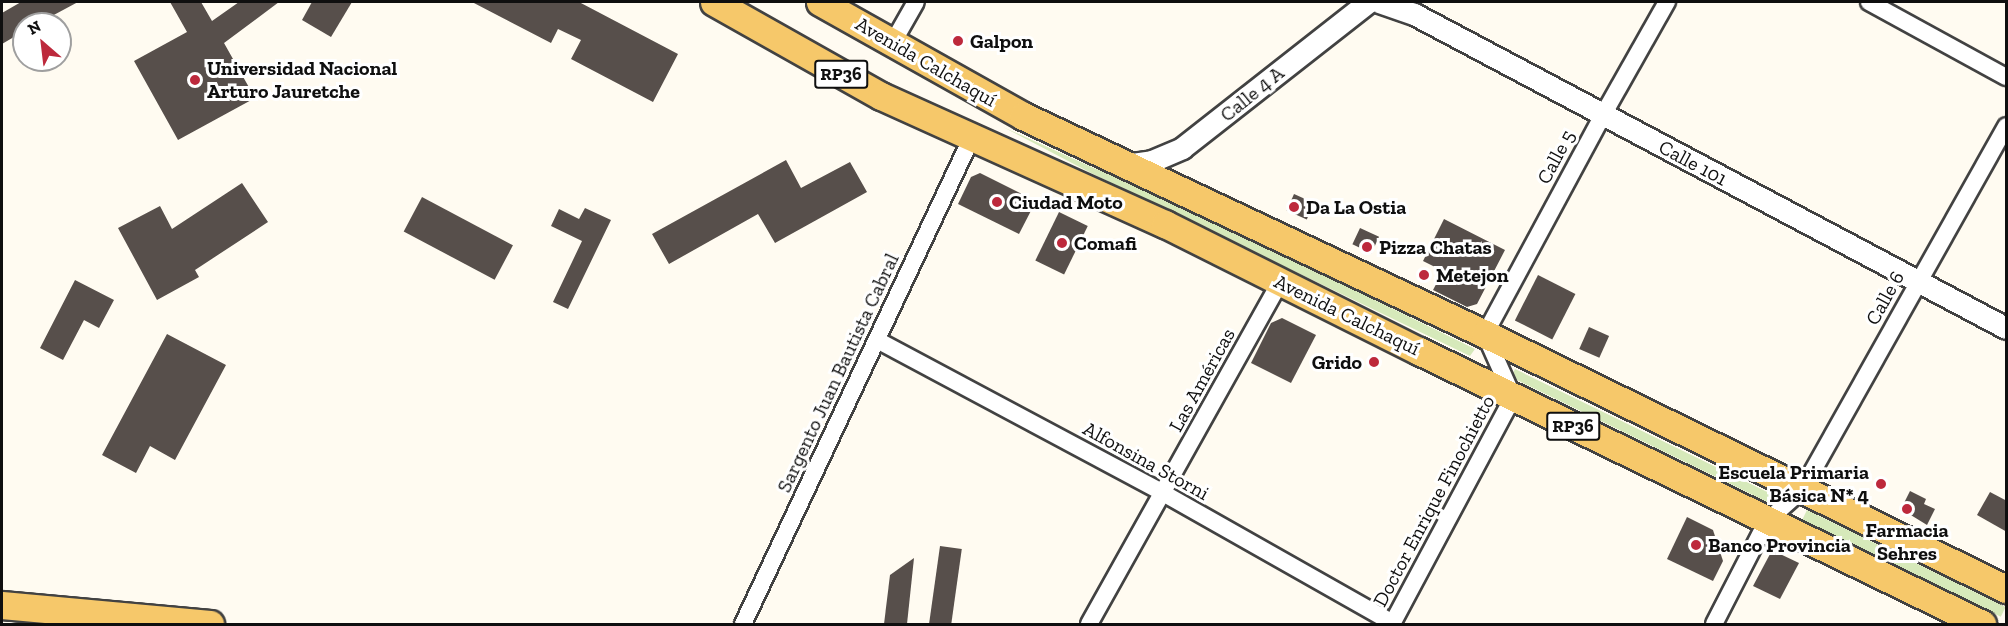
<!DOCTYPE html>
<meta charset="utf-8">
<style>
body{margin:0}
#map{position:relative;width:2008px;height:626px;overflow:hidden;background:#fffbf1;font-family:"Zilla Slab",serif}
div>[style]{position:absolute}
.green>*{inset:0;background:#d6e9ba;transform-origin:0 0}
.building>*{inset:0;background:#574f4b;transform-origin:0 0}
.roads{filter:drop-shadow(2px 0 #424242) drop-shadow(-2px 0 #424242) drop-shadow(0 2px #424242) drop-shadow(0 -2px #424242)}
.minor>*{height:16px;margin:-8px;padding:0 8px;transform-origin:8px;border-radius:8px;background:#fff}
.tertiary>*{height:21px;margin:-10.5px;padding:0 10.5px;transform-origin:10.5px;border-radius:10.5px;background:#fff}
.primary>*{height:27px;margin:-13.5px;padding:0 13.5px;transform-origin:13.5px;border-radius:13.5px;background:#f6c86a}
.dots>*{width:16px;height:16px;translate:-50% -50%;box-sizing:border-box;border:3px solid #fff;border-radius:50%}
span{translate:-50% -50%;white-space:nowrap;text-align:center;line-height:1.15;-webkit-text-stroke:6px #fff;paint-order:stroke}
.shield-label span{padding:2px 4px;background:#fff;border:2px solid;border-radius:4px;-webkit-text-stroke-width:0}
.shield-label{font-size:18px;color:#0f0f0f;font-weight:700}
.poi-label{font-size:20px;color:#0f0f0f;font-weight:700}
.left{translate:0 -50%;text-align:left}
.right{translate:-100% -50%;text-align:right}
.street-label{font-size:20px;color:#0f0f0f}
.frame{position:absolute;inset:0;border:3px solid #0f0f0f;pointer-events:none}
.north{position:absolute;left:12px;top:12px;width:60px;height:60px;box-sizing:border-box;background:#fff;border:2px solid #9f9f9f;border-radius:50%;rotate:332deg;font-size:16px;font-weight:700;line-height:24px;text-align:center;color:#0f0f0f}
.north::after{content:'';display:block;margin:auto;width:21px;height:27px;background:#bd293c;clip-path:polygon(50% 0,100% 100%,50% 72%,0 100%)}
</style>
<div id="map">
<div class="green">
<i style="clip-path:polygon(1003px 127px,1096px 169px,1113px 172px,1475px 349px,1470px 356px,1093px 174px)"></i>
<i style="left:1515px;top:369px;width:292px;height:9px;rotate:26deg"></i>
<i style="left:1807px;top:510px;width:221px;height:11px;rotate:26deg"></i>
</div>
<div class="building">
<i style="clip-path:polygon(21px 2px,78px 2px,37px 24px,24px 24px,24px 31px,2px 44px,2px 13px)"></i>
<i style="clip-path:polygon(170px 2px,201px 2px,212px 21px,239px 2px,279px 2px,224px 43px,255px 98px,178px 140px,134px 61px,187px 32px)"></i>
<i style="clip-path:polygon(312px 2px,352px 2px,331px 37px,302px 20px)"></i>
<i style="clip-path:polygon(472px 2px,579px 2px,678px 54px,653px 102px,571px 59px,581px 40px,558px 29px,551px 43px)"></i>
<i style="clip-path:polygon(786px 160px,801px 188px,850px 162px,867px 192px,775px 243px,758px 214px,669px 264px,652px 234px)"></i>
<i style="clip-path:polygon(980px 173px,1036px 201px,1019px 234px,958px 204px,971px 177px)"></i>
<i style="clip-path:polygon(242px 183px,268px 222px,195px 270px,199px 277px,157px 300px,118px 228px,160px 206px,172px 229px)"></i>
<i style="left:1294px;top:194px;width:22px;height:18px;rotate:24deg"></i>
<i style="left:422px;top:197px;width:103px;height:39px;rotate:28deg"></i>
<i style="clip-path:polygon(585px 208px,611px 220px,568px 309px,553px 302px,582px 241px,551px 226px,559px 209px,579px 219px)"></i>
<i style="left:1059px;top:212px;width:32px;height:54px;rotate:26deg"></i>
<i style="clip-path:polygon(1444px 219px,1505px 250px,1477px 304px,1467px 307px,1433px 290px,1443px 271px,1423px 261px)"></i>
<i style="left:1360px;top:228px;width:21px;height:18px;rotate:25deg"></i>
<i style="left:1538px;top:275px;width:42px;height:51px;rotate:27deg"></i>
<i style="clip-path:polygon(75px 280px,114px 300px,99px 328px,84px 320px,63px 360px,40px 348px)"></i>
<i style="clip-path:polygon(1282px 318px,1316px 335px,1291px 383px,1251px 363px,1271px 323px)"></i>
<i style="left:1589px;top:327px;width:22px;height:24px;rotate:24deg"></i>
<i style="clip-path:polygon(167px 334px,226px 365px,175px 460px,150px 446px,136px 473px,102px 455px)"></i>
<i style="clip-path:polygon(1910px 491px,1926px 499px,1924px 504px,1935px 509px,1927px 525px,1901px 509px)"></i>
<i style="clip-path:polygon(1990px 492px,2007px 501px,2007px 532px,1977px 515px)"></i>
<i style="clip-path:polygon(1687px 517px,1713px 530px,1723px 561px,1713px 581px,1667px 559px)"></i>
<i style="left:940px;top:546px;width:22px;height:78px;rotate:8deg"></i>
<i style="clip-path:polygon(1776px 552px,1799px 563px,1780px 599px,1753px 586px,1770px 554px)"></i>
<i style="clip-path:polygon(914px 558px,907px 624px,884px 624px,890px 575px)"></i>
</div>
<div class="roads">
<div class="minor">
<i style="left:1869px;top:2px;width:156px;rotate:28.7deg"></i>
<i style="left:892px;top:44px;width:48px;rotate:-60.3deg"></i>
<i style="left:877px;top:340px;width:324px;rotate:28.1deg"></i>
<i style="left:1163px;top:493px;width:264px;rotate:29.5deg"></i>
<i style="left:743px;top:624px;width:536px;rotate:-64.82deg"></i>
<i style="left:1089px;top:624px;width:392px;rotate:-60.8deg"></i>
<i style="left:1392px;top:624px;width:257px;rotate:-61.9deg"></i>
<i style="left:1513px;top:397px;width:69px;rotate:-114deg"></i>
<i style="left:1485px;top:334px;width:249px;rotate:-61.7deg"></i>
<i style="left:1603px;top:115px;width:130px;rotate:-60.5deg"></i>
<i style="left:1714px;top:624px;width:116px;rotate:-62.8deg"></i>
<i style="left:1767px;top:521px;width:47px;rotate:-41.5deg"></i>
<i style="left:1802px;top:490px;width:417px;rotate:-60.7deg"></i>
</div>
<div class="tertiary">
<i style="left:1379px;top:2px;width:37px;rotate:19deg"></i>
<i style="left:1414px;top:14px;width:670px;rotate:27.94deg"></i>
<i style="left:1125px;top:165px;width:27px;rotate:-8deg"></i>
<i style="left:1152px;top:161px;width:33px;rotate:-23deg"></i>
<i style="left:1182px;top:148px;width:236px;rotate:-38.1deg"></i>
</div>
<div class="primary">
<i style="left:714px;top:2px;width:192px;rotate:29.4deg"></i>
<i style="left:881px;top:96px;width:312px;rotate:24.3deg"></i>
<i style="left:1165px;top:224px;width:284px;rotate:26.6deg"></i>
<i style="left:1419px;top:351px;width:626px;rotate:25.87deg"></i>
<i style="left:820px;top:2px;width:233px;rotate:29.3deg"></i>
<i style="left:1023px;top:116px;width:511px;rotate:25.26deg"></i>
<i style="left:1485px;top:334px;width:580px;rotate:26.08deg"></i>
<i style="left:2px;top:605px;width:209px;rotate:5.2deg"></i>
</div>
</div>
<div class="dots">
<i style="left:958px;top:41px;background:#bd293c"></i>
<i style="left:195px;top:80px;background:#bd293c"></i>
<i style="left:997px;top:202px;background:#bd293c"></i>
<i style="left:1294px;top:207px;background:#bd293c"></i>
<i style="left:1062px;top:243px;background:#bd293c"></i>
<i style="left:1367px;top:247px;background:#bd293c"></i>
<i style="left:1424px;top:275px;background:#bd293c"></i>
<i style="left:1374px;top:362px;background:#bd293c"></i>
<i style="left:1881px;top:484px;background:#bd293c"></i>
<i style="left:1907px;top:509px;background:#bd293c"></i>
<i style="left:1696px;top:545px;background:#bd293c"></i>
</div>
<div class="shield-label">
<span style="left:841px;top:74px">RP36</span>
<span style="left:1573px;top:426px">RP36</span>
</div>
<div class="poi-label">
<span class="left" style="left:970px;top:41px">Galpon</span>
<span class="left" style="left:207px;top:80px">Universidad Nacional<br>Arturo Jauretche</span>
<span class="left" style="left:1009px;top:202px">Ciudad Moto</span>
<span class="left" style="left:1306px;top:207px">Da La Ostia</span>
<span class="left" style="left:1074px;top:243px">Comafi</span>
<span class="left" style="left:1379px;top:247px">Pizza Chatas</span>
<span class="left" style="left:1436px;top:275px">Metejon</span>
<span class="right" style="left:1362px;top:362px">Grido</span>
<span class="right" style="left:1869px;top:484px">Escuela Primaria<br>Básica N* 4</span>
<span style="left:1907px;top:542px">Farmacia<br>Sehres</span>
<span class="left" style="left:1708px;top:545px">Banco Provincia</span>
</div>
<div class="street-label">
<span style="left:926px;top:62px;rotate:30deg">Avenida Calchaquí</span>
<span style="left:1252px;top:94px;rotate:-39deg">Calle 4 A</span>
<span style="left:1556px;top:157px;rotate:-62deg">Calle 5</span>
<span style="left:1693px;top:163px;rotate:28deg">Calle 101</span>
<span style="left:1885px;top:298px;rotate:-61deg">Calle 6</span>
<span style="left:1347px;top:315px;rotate:26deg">Avenida Calchaquí</span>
<span style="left:838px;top:373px;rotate:-65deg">Sargento Juan Bautista Cabral</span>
<span style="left:1202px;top:380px;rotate:-61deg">Las Américas</span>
<span style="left:1146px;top:461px;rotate:29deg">Alfonsina Storni</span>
<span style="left:1434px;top:501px;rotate:-62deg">Doctor Enrique Finochietto</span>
</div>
<div class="frame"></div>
<div class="north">N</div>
</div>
